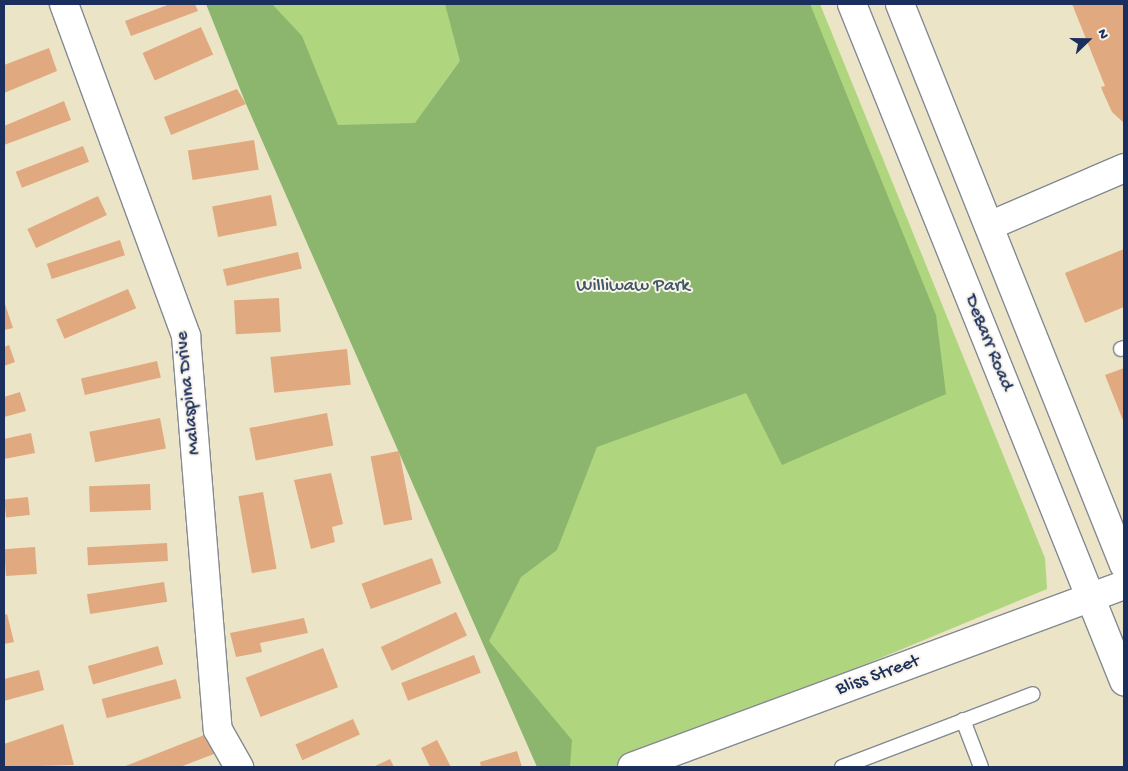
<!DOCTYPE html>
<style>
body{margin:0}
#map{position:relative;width:1128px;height:771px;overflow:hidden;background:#ece4c7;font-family:"Gochi Hand",sans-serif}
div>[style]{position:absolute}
.green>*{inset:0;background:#b0d57f}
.forest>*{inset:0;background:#8cb66e}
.building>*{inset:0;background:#e1a97f;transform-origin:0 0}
.roads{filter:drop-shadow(1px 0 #848a92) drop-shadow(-1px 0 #848a92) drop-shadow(0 1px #848a92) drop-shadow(0 -1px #848a92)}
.lane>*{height:14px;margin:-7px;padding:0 7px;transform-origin:7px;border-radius:7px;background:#fff}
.street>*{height:28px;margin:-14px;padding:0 14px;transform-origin:14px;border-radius:14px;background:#fff}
.secondary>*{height:28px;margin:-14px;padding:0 14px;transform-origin:14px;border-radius:14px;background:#fff}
span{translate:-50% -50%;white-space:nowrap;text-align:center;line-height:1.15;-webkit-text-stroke:4px #f7f3e8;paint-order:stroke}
.park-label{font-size:19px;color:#405866}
.street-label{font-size:19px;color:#1b2f5e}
.frame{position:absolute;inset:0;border:5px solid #1b2f5e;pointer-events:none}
.north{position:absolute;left:1063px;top:15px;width:50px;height:50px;-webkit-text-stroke:4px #f7f3e8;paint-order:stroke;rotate:68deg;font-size:14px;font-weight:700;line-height:20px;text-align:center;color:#1b2f5e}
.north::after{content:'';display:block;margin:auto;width:18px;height:22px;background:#1b2f5e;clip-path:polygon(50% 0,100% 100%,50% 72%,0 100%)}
</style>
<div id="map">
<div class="green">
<i style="clip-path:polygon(208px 4px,820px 4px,1045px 558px,1047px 589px,618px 767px,538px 767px)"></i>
</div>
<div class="forest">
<i style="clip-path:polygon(206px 4px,272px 4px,302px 36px,338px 125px,415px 123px,460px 61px,445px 4px,810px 4px,936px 315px,946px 394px,782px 465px,746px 393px,597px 447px,557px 550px,521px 577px,489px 641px,572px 740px,570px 767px,537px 767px,246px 104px)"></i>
</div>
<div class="building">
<i style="clip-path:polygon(170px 4px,195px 4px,198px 11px,131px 36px,125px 21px)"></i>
<i style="clip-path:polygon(1072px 4px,1124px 4px,1124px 123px,1112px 112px,1102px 90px,1101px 87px,1105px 86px)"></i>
<i style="left:201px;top:27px;width:30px;height:64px;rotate:66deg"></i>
<i style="clip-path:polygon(49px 48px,57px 71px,4px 93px,4px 65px)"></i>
<i style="clip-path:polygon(237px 89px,246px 104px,171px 135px,164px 117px)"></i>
<i style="clip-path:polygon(64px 101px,71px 120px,4px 145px,4px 126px)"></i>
<i style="left:254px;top:140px;width:30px;height:67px;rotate:81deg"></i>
<i style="left:83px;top:146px;width:17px;height:72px;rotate:69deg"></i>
<i style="left:271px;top:195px;width:31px;height:60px;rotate:79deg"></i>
<i style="left:98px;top:196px;width:21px;height:78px;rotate:65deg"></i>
<i style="left:120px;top:240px;width:16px;height:77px;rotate:72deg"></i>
<i style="clip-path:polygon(1124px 249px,1124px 307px,1085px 323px,1065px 273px)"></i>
<i style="left:298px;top:252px;width:17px;height:77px;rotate:77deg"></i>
<i style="left:128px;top:289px;width:21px;height:78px;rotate:67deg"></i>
<i style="left:279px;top:298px;width:34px;height:45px;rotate:87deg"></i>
<i style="clip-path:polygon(4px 301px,13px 328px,4px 330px)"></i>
<i style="clip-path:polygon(9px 345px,15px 362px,4px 366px,4px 347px)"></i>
<i style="left:347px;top:349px;width:36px;height:77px;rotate:84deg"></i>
<i style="left:157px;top:361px;width:17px;height:78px;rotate:77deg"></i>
<i style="clip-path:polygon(1124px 368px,1124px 423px,1105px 375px)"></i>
<i style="clip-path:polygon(20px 392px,26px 411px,4px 417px,4px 397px)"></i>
<i style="left:327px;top:413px;width:33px;height:79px;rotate:79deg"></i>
<i style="left:160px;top:418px;width:31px;height:72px;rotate:79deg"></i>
<i style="clip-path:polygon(31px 433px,35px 453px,4px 459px,4px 439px)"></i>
<i style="left:399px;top:451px;width:70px;height:29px;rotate:79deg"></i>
<i style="clip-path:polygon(331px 473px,343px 524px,332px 527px,335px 542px,311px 549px,294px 480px)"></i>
<i style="left:150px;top:484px;width:26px;height:61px;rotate:88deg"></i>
<i style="left:263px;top:492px;width:78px;height:25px;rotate:80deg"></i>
<i style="left:28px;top:497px;width:18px;height:24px;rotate:84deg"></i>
<i style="left:167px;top:543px;width:18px;height:80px;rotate:87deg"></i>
<i style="left:35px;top:547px;width:27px;height:31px;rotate:86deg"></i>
<i style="left:432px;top:558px;width:27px;height:75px;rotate:70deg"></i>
<i style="left:164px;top:582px;width:20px;height:78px;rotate:81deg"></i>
<i style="left:456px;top:612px;width:26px;height:83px;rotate:65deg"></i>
<i style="clip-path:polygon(7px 614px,14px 642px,4px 644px,4px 615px)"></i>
<i style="clip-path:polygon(304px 618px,308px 633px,260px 643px,262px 652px,236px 657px,230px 633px)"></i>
<i style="left:158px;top:646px;width:19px;height:73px;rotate:74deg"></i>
<i style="left:323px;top:648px;width:42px;height:83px;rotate:69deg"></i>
<i style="left:474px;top:655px;width:19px;height:78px;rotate:69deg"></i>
<i style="clip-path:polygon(39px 670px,44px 690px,4px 701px,4px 679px)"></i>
<i style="left:176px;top:679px;width:20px;height:77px;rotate:75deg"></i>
<i style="left:353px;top:719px;width:17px;height:63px;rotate:66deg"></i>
<i style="clip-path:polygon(63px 724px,74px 765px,4px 767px,4px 744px)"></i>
<i style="clip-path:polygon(212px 732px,219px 752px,180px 767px,123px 767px)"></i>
<i style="clip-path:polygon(437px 740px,451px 767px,430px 767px,421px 748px)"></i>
<i style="clip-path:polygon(517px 751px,522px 767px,481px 767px,480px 762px)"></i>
<i style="clip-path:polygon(390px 759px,394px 767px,373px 767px)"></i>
</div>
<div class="roads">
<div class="lane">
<i style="left:1121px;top:349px;width:3px;rotate:-18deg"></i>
<i style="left:963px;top:720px;width:50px;rotate:69deg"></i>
<i style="left:842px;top:767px;width:204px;rotate:-20.9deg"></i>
</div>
<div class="street">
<i style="left:64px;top:4px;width:354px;rotate:69.8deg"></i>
<i style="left:186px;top:336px;width:395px;rotate:85.4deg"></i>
<i style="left:218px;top:730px;width:43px;rotate:60.4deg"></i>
<i style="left:989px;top:226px;width:147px;rotate:-23.2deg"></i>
<i style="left:632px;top:767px;width:525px;rotate:-20.3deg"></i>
</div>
<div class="secondary">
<i style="left:852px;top:4px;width:730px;rotate:68.11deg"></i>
<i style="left:900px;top:4px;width:604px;rotate:68.23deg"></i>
</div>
</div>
<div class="park-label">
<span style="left:633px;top:287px">Williwaw Park</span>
</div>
<div class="street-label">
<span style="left:988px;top:343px;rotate:68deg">DeBarr Road</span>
<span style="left:189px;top:393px;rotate:-96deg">Malaspina Drive</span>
<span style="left:878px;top:676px;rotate:-20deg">Bliss Street</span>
</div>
<div class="frame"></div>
<div class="north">N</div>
</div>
